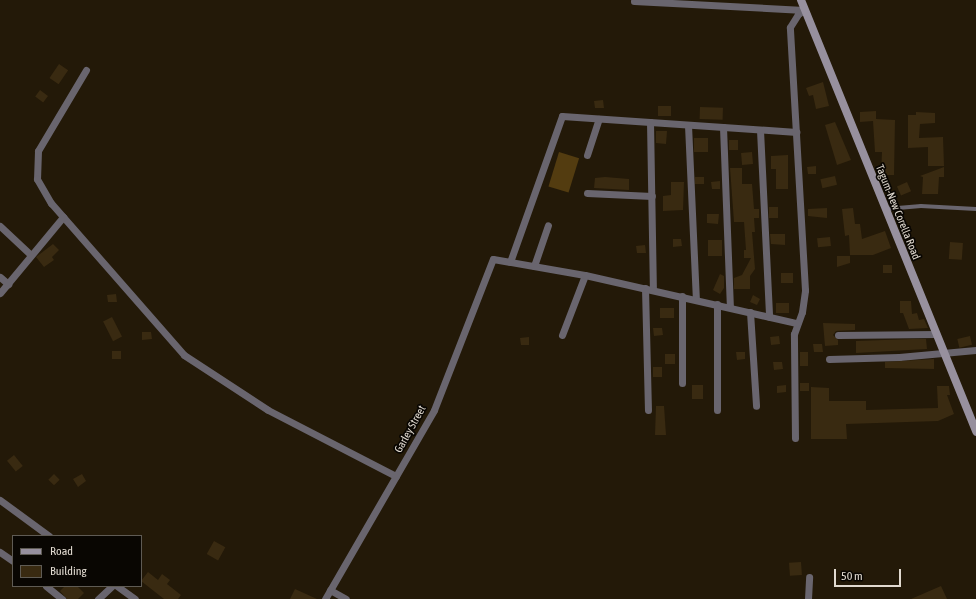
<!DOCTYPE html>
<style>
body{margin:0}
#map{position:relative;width:976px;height:599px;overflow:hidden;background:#231908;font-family:"Asap Condensed",sans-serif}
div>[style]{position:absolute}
.green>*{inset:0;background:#533c10;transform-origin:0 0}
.building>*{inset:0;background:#392a11;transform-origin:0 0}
.service>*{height:3.5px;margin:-1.75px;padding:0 1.75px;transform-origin:1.75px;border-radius:1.75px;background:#69656e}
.minor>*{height:7px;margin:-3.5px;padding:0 3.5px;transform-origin:3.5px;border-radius:3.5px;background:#69656e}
.secondary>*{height:8px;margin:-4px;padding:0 4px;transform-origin:4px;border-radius:4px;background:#97909e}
span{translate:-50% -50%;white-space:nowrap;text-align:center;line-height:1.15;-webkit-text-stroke:3.5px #090602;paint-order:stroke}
.street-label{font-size:11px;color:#e1dad0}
.legend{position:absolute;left:12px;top:535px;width:130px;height:52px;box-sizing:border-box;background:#090602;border:1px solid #5f5b54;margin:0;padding:5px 7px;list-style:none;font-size:12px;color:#e1dad0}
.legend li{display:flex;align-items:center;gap:8px;height:20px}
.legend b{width:20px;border:1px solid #5f5b54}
.scale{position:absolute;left:834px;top:569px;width:67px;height:18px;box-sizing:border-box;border:2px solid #e1dad0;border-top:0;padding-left:5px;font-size:12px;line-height:14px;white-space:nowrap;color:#e1dad0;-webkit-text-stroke:3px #090602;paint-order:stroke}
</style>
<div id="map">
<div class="green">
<i style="left:559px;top:152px;width:21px;height:36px;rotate:17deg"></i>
</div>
<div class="building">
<i style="left:59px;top:64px;width:11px;height:17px;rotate:34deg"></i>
<i style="clip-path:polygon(823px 82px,829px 106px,816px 109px,813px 95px,809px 96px,806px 88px)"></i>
<i style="left:40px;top:90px;width:10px;height:8px;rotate:37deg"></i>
<i style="clip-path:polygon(603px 100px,604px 108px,595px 108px,594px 101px)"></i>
<i style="left:671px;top:106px;width:10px;height:13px;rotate:90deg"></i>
<i style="left:700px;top:107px;width:23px;height:12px;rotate:2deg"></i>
<i style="clip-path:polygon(876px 111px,876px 119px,895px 120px,894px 175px,881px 175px,882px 152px,875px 152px,873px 121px,860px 122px,860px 112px)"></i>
<i style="clip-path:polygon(916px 112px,935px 113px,935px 123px,920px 124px,919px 138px,943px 137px,944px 166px,928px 166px,928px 147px,908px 148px,908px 115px,916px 115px)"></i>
<i style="clip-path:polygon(835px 122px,851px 160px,837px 165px,825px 125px)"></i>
<i style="clip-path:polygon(656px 131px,667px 131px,666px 144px,656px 143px)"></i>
<i style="left:694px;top:138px;width:14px;height:14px"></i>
<i style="left:729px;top:140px;width:9px;height:10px"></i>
<i style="left:752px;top:152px;width:12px;height:11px;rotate:85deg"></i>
<i style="clip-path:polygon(788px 155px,788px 189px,776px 189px,776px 169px,771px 169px,771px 156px)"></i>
<i style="clip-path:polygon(816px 166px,816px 174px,808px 174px,807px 167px)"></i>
<i style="clip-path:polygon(944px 167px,944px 177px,939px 177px,938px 194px,922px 194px,923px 177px,920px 176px)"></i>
<i style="clip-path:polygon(730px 168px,742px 168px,742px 184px,752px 184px,754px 209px,759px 209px,759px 218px,754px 218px,755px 232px,752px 232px,755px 269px,750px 276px,750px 289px,734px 289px,734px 278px,742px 275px,751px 258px,744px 258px,744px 250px,746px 250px,744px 222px,734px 222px)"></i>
<i style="left:835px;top:176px;width:9px;height:15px;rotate:77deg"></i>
<i style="clip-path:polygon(605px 177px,629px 179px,629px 190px,594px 188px,595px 178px)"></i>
<i style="left:695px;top:177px;width:9px;height:7px"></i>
<i style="clip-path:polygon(720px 181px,720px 189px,712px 189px,711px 182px)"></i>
<i style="clip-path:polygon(671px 182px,684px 182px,683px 210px,663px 211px,663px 196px,671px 195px)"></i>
<i style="left:907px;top:182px;width:10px;height:11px;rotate:66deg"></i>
<i style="left:769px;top:207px;width:9px;height:11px"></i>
<i style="clip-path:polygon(827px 208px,827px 218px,808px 216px,808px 209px)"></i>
<i style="clip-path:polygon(853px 208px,855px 224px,860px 224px,862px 239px,885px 231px,891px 248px,873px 255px,850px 255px,849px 235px,845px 236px,842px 209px)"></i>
<i style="clip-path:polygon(707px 214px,719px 214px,718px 224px,707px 223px)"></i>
<i style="clip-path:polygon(770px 234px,785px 234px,785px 245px,771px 244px)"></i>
<i style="left:830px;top:237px;width:9px;height:13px;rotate:84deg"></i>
<i style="clip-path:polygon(673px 239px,681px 239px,682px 246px,673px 247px)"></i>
<i style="left:708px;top:240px;width:14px;height:16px"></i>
<i style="left:950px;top:242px;width:13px;height:17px;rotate:4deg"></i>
<i style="clip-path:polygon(53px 244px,59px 250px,52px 257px,54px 260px,44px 267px,36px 257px)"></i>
<i style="clip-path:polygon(645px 245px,646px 253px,637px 253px,636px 246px)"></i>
<i style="clip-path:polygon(837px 256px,850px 256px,850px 263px,837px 267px)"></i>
<i style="left:892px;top:265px;width:8px;height:9px;rotate:90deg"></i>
<i style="left:781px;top:273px;width:12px;height:10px"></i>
<i style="clip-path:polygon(720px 274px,724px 276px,724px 288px,720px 294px,713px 290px)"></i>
<i style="clip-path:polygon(116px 294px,117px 302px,108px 302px,107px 295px)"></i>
<i style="clip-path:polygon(753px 295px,760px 299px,757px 305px,750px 302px)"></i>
<i style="clip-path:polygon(900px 301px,911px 301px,912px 314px,917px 313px,919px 320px,924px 319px,928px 328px,909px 329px,903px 313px,900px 313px)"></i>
<i style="left:776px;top:303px;width:13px;height:10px"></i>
<i style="left:660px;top:308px;width:14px;height:10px"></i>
<i style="left:112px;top:317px;width:22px;height:10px;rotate:63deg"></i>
<i style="clip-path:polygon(823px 323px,855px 324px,855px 330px,836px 331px,833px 335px,838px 340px,838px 345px,825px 346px)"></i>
<i style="clip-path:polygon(653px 328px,662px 328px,663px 335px,654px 336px)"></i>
<i style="clip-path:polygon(142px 332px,151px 332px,152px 339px,142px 340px)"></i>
<i style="left:779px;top:336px;width:8px;height:9px;rotate:83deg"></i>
<i style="left:970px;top:336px;width:9px;height:13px;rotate:77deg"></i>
<i style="clip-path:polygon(529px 337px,529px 345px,521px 345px,520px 338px)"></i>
<i style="clip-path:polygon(912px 339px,926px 339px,927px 349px,856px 353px,856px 341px)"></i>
<i style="clip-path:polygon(813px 344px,822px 344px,823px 352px,814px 352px)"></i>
<i style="left:121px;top:351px;width:8px;height:9px;rotate:90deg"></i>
<i style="clip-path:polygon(736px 352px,745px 352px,745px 359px,737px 360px)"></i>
<i style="left:800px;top:352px;width:8px;height:14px"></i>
<i style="left:665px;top:354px;width:10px;height:10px"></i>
<i style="clip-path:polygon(934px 359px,934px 369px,885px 368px,885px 362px)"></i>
<i style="clip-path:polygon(773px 362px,782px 362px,783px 369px,774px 370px)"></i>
<i style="left:653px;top:367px;width:9px;height:10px"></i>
<i style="left:809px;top:383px;width:8px;height:9px;rotate:90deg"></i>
<i style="left:692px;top:385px;width:11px;height:14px"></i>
<i style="clip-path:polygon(786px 385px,786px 392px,777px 393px,777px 386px)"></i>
<i style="clip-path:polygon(937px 386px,949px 386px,950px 395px,947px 395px,954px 414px,938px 421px,846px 424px,847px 439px,811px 439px,811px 387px,829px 388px,829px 401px,866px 401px,866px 410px,938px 408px)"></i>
<i style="clip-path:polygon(656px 406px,664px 406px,666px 435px,655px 435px)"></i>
<i style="left:14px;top:455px;width:14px;height:9px;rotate:51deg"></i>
<i style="left:54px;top:474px;width:8px;height:8px;rotate:45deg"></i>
<i style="clip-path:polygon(82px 474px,86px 481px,78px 487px,73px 479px)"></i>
<i style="left:214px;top:541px;width:13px;height:15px;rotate:29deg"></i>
<i style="left:801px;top:562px;width:13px;height:12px;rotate:86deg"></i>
<i style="clip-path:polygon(148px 572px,158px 580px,162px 574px,170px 580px,167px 584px,181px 595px,178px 599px,164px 599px,141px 581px)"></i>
<i style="clip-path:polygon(65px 586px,77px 586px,84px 593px,78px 599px,67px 599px,60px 591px)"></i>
<i style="clip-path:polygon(941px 586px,947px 599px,911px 599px)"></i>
<i style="clip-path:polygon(295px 589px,317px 599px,290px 599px)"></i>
</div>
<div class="service">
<i style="left:886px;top:209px;width:35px;rotate:-5deg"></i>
<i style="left:921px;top:206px;width:55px;rotate:3.1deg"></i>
</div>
<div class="minor">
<i style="left:634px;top:1px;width:170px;rotate:3deg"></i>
<i style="left:86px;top:70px;width:94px;rotate:120.7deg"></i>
<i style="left:38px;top:151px;width:28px;rotate:92deg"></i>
<i style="left:37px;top:179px;width:28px;rotate:60deg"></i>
<i style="left:51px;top:203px;width:202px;rotate:48.8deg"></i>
<i style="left:184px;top:355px;width:100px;rotate:33.2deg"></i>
<i style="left:268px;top:410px;width:144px;rotate:27.3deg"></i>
<i style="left:650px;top:122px;width:168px;rotate:89deg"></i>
<i style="left:688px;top:125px;width:174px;rotate:87.4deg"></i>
<i style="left:723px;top:127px;width:180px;rotate:87.8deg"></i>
<i style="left:760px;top:130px;width:187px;rotate:87.2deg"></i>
<i style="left:587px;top:155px;width:38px;rotate:-72deg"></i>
<i style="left:587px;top:193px;width:65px;rotate:2.6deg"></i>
<i style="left:0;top:226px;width:42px;rotate:43.1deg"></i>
<i style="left:510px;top:262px;width:155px;rotate:-70.4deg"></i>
<i style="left:562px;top:116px;width:235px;rotate:3.9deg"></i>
<i style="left:534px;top:266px;width:43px;rotate:-71.1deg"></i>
<i style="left:0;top:277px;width:11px;rotate:41deg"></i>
<i style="left:645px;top:288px;width:122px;rotate:88.6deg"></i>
<i style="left:0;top:293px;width:99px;rotate:-50.3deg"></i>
<i style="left:717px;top:304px;width:106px;rotate:90deg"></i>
<i style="left:750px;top:312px;width:94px;rotate:86.3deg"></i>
<i style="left:562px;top:335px;width:64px;rotate:-69deg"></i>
<i style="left:838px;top:335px;width:98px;rotate:-0.6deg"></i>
<i style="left:829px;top:359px;width:70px;rotate:-1.6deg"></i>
<i style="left:899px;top:357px;width:77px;rotate:-5.2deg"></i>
<i style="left:682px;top:383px;width:87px;rotate:-90deg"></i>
<i style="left:795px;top:438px;width:104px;rotate:-90.6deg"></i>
<i style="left:794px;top:334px;width:23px;rotate:-70deg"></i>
<i style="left:802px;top:312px;width:22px;rotate:-82deg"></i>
<i style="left:805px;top:290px;width:263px;rotate:-93.3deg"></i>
<i style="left:790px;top:27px;width:15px;rotate:-58deg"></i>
<i style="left:798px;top:14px;width:7px;rotate:-34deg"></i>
<i style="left:0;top:500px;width:61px;rotate:36.3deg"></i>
<i style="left:0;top:552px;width:16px;rotate:35deg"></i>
<i style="left:46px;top:586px;width:21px;rotate:39deg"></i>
<i style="left:117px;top:586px;width:22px;rotate:36deg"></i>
<i style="left:330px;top:590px;width:18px;rotate:29deg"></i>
<i style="left:98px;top:599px;width:19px;rotate:-43deg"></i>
<i style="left:325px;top:599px;width:218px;rotate:-60deg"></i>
<i style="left:434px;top:410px;width:162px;rotate:-68.7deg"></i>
<i style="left:493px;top:259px;width:93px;rotate:9.9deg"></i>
<i style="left:585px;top:275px;width:217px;rotate:12.8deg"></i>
<i style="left:808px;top:599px;width:22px;rotate:-87deg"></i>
</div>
<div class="secondary">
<i style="left:801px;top:0;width:466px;rotate:67.9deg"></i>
</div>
<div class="street-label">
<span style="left:898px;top:212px;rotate:68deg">Tagum-New Corella Road</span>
<span style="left:410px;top:429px;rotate:-61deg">Garley Street</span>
</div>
<ul class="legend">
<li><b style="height:5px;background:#97909e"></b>Road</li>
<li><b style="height:11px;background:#392a11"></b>Building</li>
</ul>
<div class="scale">50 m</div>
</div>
